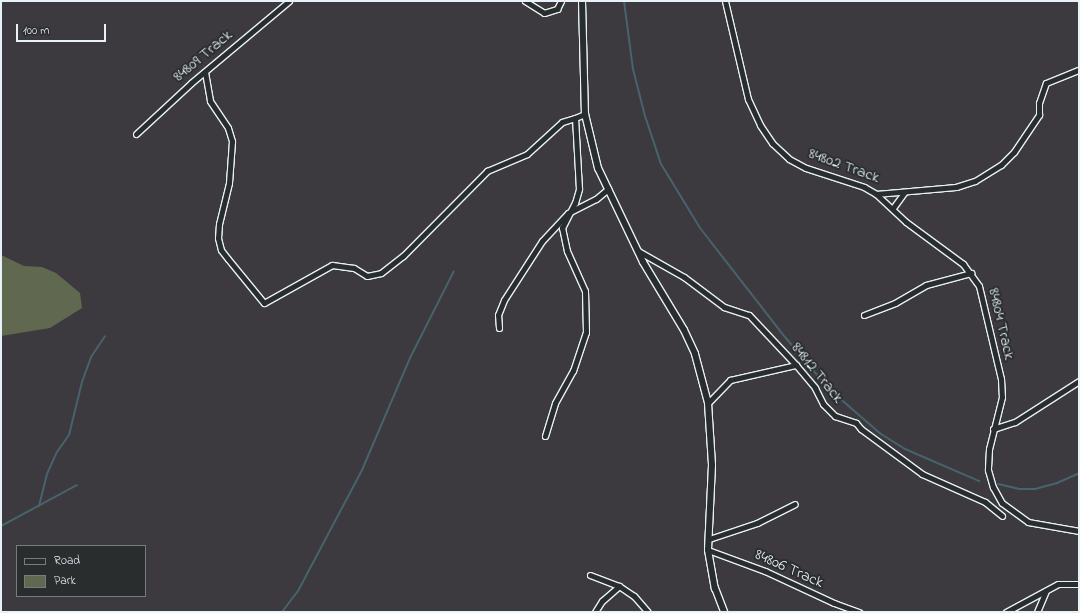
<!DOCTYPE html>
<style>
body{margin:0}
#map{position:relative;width:1080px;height:613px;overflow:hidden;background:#3c3a3e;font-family:"Indie Flower",sans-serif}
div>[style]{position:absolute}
.green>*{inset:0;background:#60694f}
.stream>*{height:2px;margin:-1px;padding:0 1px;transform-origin:1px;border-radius:1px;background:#47636b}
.roads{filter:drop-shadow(1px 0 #e8f1f8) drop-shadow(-1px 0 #e8f1f8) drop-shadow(0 1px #e8f1f8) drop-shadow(0 -1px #e8f1f8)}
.minor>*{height:5px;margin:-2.5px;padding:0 2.5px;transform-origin:2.5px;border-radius:2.5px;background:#2a2d2e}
.tertiary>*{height:6px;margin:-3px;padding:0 3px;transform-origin:3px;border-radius:3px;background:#2a2d2e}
span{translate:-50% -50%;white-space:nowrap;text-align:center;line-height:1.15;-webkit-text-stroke:4px #2a2d2e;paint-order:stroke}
.street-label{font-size:16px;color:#e8f1f8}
.frame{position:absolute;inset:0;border:2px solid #e8f1f8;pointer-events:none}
.legend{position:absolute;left:16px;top:545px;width:130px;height:52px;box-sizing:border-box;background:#2a2d2e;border:1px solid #767b7f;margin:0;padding:5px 7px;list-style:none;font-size:12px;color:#e8f1f8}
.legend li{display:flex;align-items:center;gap:8px;height:20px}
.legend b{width:20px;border:1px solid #767b7f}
.scale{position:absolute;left:16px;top:24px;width:90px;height:18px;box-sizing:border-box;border:2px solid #e8f1f8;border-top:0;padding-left:5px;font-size:12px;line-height:14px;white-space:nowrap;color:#e8f1f8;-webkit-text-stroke:3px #2a2d2e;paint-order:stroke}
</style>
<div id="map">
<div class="green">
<i style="clip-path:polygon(1px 255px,24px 266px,42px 267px,56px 273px,80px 293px,82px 308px,50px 328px,1px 336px)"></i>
</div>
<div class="stream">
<i style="left:624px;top:1px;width:69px;rotate:82.5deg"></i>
<i style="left:633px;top:69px;width:49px;rotate:75.7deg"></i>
<i style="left:645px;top:116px;width:51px;rotate:71.6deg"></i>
<i style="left:661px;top:164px;width:75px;rotate:58.6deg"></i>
<i style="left:700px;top:228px;width:138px;rotate:52.1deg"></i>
<i style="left:785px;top:337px;width:68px;rotate:49.8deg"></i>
<i style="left:829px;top:389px;width:69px;rotate:40.9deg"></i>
<i style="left:881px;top:434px;width:28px;rotate:32deg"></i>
<i style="left:905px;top:449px;width:81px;rotate:23.4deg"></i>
<i style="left:1077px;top:1px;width:2px;rotate:27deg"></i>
<i style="left:998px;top:484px;width:22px;rotate:13deg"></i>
<i style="left:1019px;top:489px;width:16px"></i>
<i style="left:1035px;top:489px;width:23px;rotate:-15deg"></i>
<i style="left:1057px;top:483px;width:24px;rotate:-24deg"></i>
<i style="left:39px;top:506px;width:33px;rotate:-76deg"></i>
<i style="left:47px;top:474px;width:24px;rotate:-66deg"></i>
<i style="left:57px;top:452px;width:21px;rotate:-55deg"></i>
<i style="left:69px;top:435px;width:55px;rotate:-76.2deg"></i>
<i style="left:82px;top:382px;width:27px;rotate:-70deg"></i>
<i style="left:91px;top:357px;width:25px;rotate:-56deg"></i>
<i style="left:1px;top:526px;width:86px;rotate:-28.3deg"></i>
<i style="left:282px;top:612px;width:26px;rotate:-53deg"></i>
<i style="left:298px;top:591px;width:137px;rotate:-62.1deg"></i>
<i style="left:362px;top:470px;width:122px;rotate:-66.8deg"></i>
<i style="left:410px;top:358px;width:97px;rotate:-63.2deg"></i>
</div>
<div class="roads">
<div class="minor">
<i style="left:525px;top:1px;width:22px;rotate:32deg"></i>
<i style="left:544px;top:13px;width:14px;rotate:-17deg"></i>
<i style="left:557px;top:9px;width:9px;rotate:-63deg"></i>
<i style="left:725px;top:1px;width:101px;rotate:76.8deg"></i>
<i style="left:748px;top:99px;width:29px;rotate:65deg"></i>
<i style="left:760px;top:125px;width:22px;rotate:56deg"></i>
<i style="left:772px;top:143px;width:23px;rotate:43deg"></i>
<i style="left:789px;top:159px;width:19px;rotate:28deg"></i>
<i style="left:806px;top:168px;width:61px;rotate:18.1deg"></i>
<i style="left:864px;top:187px;width:14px;rotate:30deg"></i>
<i style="left:876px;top:194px;width:80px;rotate:-5deg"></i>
<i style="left:956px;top:187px;width:20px;rotate:-18deg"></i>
<i style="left:975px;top:181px;width:31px;rotate:-32deg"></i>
<i style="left:1001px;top:165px;width:18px;rotate:-45deg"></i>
<i style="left:1014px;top:152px;width:45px;rotate:-56deg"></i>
<i style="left:1039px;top:115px;width:12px;rotate:-90deg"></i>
<i style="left:1039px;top:103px;width:21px;rotate:-71deg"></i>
<i style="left:1046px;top:83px;width:35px;rotate:-22deg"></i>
<i style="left:205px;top:72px;width:29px;rotate:80deg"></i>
<i style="left:210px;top:101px;width:32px;rotate:56deg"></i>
<i style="left:228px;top:128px;width:14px;rotate:73deg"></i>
<i style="left:232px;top:141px;width:42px;rotate:94.1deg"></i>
<i style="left:229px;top:183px;width:42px;rotate:103.7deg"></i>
<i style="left:219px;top:224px;width:14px;rotate:94deg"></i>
<i style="left:218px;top:238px;width:12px;rotate:76deg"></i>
<i style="left:221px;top:250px;width:11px;rotate:52deg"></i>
<i style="left:228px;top:259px;width:57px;rotate:50.7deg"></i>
<i style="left:264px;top:303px;width:78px;rotate:-29.2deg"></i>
<i style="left:332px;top:265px;width:22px;rotate:8deg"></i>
<i style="left:354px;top:268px;width:15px;rotate:32deg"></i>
<i style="left:367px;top:276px;width:14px;rotate:-12deg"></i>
<i style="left:381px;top:273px;width:28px;rotate:-38deg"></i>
<i style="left:403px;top:256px;width:120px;rotate:-45.3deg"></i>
<i style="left:487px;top:171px;width:43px;rotate:-23deg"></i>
<i style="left:527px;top:154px;width:47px;rotate:-42.4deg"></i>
<i style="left:562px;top:122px;width:14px;rotate:-17deg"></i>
<i style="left:136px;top:134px;width:75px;rotate:-42.8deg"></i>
<i style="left:191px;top:83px;width:128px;rotate:-39.9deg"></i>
<i style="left:876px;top:194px;width:41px;rotate:43deg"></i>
<i style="left:906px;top:222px;width:71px;rotate:36.4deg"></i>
<i style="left:963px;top:264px;width:27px;rotate:54deg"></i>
<i style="left:979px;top:286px;width:96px;rotate:76.7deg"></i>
<i style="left:1001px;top:379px;width:18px;rotate:87deg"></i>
<i style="left:1002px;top:397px;width:54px;rotate:104deg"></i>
<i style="left:989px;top:449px;width:21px;rotate:93deg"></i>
<i style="left:988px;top:470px;width:18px;rotate:74deg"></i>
<i style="left:993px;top:487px;width:18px;rotate:61deg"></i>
<i style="left:1002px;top:503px;width:32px;rotate:36deg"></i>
<i style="left:1028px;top:522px;width:52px;rotate:10deg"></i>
<i style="left:893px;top:208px;width:19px;rotate:-54deg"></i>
<i style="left:638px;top:251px;width:53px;rotate:29.5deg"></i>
<i style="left:684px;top:277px;width:50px;rotate:36.9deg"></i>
<i style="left:724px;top:307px;width:26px;rotate:18deg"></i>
<i style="left:749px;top:315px;width:69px;rotate:46.8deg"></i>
<i style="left:796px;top:365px;width:30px;rotate:50deg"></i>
<i style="left:815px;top:388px;width:18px;rotate:63deg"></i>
<i style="left:823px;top:404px;width:17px;rotate:45deg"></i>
<i style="left:835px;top:416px;width:22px;rotate:18deg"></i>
<i style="left:856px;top:423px;width:8px;rotate:50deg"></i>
<i style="left:861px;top:429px;width:76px;rotate:36.4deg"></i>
<i style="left:922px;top:474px;width:69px;rotate:24deg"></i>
<i style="left:985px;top:502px;width:22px;rotate:39deg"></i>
<i style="left:864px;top:315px;width:33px;rotate:-21deg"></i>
<i style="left:895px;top:303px;width:36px;rotate:-30deg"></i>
<i style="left:926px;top:285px;width:47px;rotate:-14.9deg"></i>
<i style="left:499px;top:328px;width:13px;rotate:-94deg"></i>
<i style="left:498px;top:315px;width:16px;rotate:-68deg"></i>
<i style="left:504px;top:300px;width:70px;rotate:-57.2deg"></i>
<i style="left:542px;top:241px;width:38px;rotate:-47deg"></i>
<i style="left:568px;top:213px;width:31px;rotate:-27deg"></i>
<i style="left:596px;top:199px;width:16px;rotate:-40deg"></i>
<i style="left:708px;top:403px;width:32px;rotate:-46deg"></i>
<i style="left:730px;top:380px;width:68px;rotate:-12.8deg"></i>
<i style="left:993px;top:429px;width:23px;rotate:-18deg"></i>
<i style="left:1015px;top:422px;width:76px;rotate:-32.6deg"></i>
<i style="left:545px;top:436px;width:34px;rotate:-73deg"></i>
<i style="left:555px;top:403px;width:37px;rotate:-61deg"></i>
<i style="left:573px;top:371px;width:41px;rotate:-71.6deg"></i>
<i style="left:586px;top:332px;width:41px;rotate:-91.4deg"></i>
<i style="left:585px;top:291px;width:44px;rotate:-114.2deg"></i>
<i style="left:567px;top:251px;width:24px;rotate:-102deg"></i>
<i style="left:562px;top:228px;width:28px;rotate:-63deg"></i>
<i style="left:575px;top:203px;width:15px;rotate:-74deg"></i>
<i style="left:579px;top:189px;width:71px;rotate:-93.2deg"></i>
<i style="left:575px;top:118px;width:11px;rotate:-22deg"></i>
<i style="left:709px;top:539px;width:51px;rotate:-18.4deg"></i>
<i style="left:757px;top:523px;width:42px;rotate:-26.6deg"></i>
<i style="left:708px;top:550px;width:61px;rotate:20.2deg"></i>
<i style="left:765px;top:571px;width:76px;rotate:24.9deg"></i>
<i style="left:834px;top:603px;width:27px;rotate:20deg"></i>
<i style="left:590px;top:575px;width:31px;rotate:21deg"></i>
<i style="left:619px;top:586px;width:18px;rotate:34deg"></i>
<i style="left:634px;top:596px;width:21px;rotate:49deg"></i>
<i style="left:595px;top:612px;width:13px;rotate:-58deg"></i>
<i style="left:602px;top:601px;width:23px;rotate:-41deg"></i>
<i style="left:1006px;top:612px;width:59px;rotate:-28.3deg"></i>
<i style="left:1058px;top:584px;width:21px"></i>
<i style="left:1037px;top:612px;width:23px;rotate:-67deg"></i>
</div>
<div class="tertiary">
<i style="left:582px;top:1px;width:113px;rotate:88.5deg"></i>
<i style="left:585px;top:114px;width:56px;rotate:76.5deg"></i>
<i style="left:598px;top:168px;width:104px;rotate:64.4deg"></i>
<i style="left:643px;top:262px;width:79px;rotate:58.9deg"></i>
<i style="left:684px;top:330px;width:26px;rotate:65deg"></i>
<i style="left:695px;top:354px;width:51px;rotate:75.1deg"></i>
<i style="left:708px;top:403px;width:62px;rotate:86.3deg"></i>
<i style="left:712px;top:465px;width:85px;rotate:92.7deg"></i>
<i style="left:708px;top:550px;width:39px;rotate:80deg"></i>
<i style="left:715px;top:588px;width:26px;rotate:69deg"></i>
</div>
</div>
<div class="street-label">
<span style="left:203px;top:56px;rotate:-40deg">84809 Track</span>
<span style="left:844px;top:166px;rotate:20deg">84802 Track</span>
<span style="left:1001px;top:324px;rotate:77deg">84804 Track</span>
<span style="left:817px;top:373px;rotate:51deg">84812 Track</span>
<span style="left:789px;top:569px;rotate:24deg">84806 Track</span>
</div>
<div class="frame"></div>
<ul class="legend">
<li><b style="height:5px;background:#2a2d2e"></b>Road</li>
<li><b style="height:11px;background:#60694f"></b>Park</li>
</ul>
<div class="scale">100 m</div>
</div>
